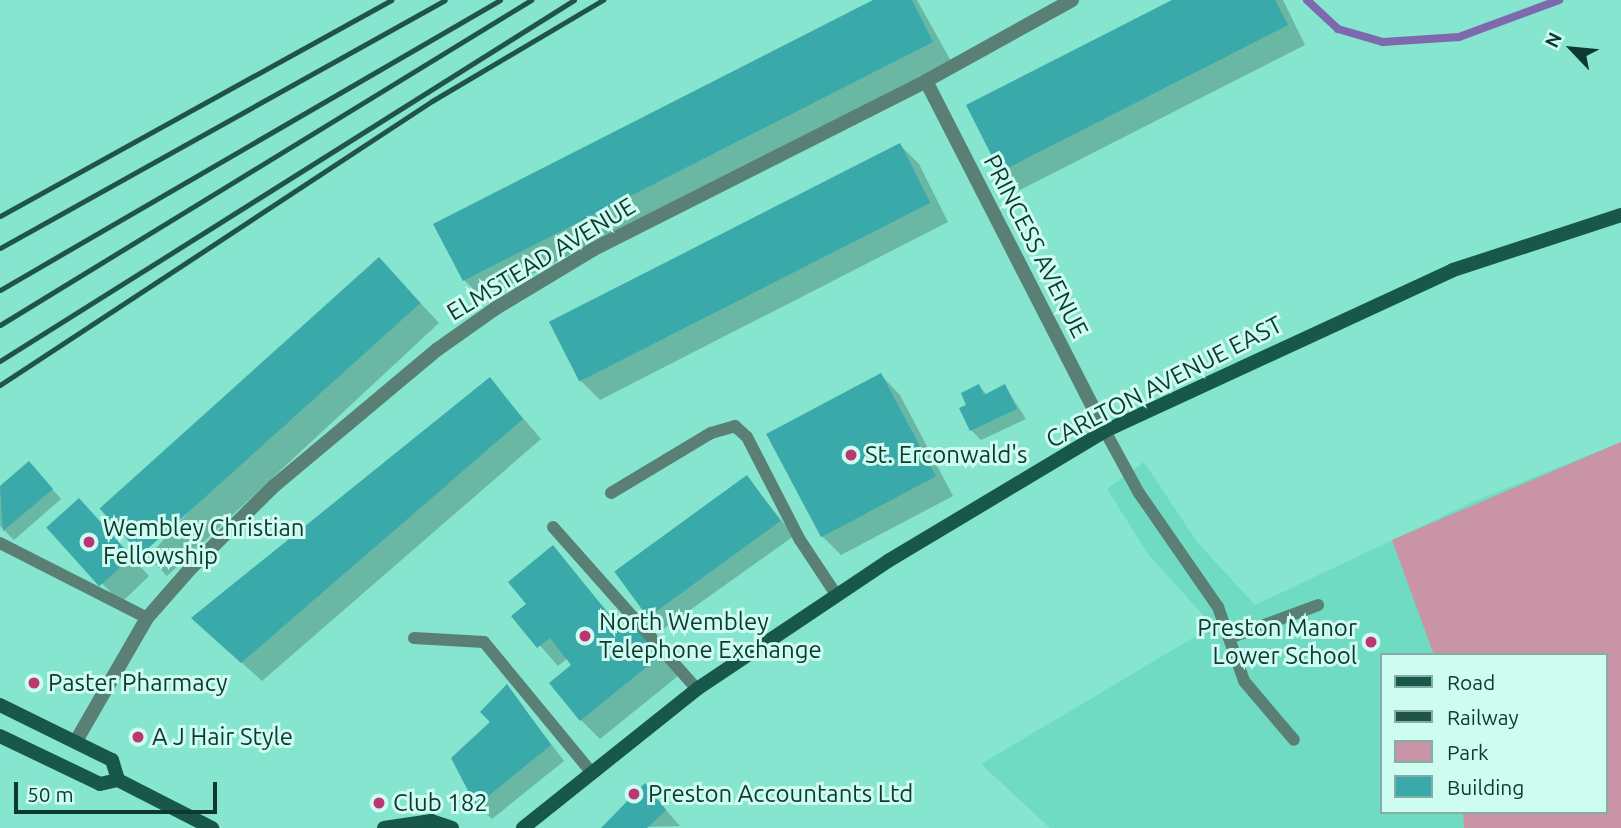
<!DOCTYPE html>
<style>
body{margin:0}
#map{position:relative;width:1621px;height:828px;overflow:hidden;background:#85e5ce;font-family:Ubuntu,sans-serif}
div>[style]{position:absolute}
.built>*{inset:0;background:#6fdbc2}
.green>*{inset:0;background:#c894a6}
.shadow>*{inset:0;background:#0003}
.stream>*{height:8px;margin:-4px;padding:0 4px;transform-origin:4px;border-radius:4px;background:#7e69af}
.building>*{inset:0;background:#39a9aa;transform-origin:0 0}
.lane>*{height:12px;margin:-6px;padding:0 6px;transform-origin:6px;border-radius:6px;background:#5a7f75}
.street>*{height:14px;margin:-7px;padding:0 7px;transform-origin:7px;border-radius:7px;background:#5a7f75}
.secondary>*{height:14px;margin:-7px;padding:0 7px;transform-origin:7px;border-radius:7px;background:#18584b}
.rail>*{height:5px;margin:-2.5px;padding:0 2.5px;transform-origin:2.5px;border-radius:2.5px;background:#215449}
.dots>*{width:19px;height:19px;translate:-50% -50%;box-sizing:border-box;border:4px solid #cffcf0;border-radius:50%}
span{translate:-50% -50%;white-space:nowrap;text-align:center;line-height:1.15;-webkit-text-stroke:6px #cffcf0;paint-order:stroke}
.street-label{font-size:24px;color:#0e3930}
.poi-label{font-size:24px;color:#0e3930}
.left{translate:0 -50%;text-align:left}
.right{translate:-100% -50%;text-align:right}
.legend{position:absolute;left:1380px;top:653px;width:228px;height:161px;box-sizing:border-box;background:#cffcf0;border:2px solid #82aea3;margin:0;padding:9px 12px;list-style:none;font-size:21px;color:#0e3930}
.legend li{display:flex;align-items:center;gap:14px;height:35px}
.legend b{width:35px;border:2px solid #82aea3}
.north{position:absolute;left:1537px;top:14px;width:70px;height:70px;-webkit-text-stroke:5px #cffcf0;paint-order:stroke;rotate:296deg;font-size:19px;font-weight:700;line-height:28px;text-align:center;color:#0e3930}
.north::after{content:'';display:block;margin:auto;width:24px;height:32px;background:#0e3930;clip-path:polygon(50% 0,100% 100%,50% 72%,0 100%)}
.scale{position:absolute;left:14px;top:782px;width:203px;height:32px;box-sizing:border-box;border:4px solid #0e3930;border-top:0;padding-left:9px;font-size:21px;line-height:24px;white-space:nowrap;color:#0e3930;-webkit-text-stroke:5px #cffcf0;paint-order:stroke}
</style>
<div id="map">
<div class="built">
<i style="clip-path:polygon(evenodd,1621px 442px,1621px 828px,1050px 828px,981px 764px,1213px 626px,1148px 554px,1107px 489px,1144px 462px,1197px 542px,1255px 605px,1475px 501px,1621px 442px,1381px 655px,1605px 655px,1605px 812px,1381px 812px,1381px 655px)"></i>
</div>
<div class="green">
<i style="clip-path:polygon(1621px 442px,1621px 828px,1464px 828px,1463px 812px,1605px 812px,1605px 655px,1434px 655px,1392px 540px)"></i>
</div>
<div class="shadow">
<i style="clip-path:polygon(877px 0,917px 0,951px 61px,483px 299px,464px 280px)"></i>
<i style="clip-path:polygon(1176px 0,1283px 0,1305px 45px,1020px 190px,1001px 171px)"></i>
<i style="clip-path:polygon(900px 145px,919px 164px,948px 222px,600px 400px,581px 381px)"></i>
<i style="clip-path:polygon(398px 279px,439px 323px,167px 576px,148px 557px)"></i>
<i style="clip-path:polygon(881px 375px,900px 395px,953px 496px,841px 555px,822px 536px,768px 435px)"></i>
<i style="clip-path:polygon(490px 380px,541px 439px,262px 681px,213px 637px)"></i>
<i style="clip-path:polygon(979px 386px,987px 395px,1005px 386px,1026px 419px,981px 440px,971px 430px,969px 406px)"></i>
<i style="clip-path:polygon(29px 463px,61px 499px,14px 540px,0 526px,0 488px)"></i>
<i style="clip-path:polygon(747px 477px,794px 536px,662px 630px,647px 615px)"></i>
<i style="clip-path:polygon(98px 520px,149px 576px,121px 603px,48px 528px)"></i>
<i style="clip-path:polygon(553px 547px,626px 634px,634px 627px,678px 676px,600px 739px,581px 720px,573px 665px,568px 658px,558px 666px,514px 616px,528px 605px)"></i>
<i style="clip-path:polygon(507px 686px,564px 761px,492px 819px,477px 805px,492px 722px)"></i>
<i style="clip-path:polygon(645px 786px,680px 826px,603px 828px)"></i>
</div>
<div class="stream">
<i style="left:1307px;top:0;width:42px;rotate:43.1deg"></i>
<i style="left:1338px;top:29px;width:47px;rotate:16.1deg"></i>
<i style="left:1383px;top:42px;width:76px;rotate:-3.8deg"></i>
<i style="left:1459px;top:37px;width:107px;rotate:-20.3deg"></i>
</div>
<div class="building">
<i style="clip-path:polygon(873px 0,912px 0,933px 42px,463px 281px,433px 224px)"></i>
<i style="clip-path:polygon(1172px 0,1275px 0,1288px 25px,1000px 172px,966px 105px)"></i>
<i style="left:900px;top:143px;width:67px;height:394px;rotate:63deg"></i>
<i style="left:379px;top:257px;width:62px;height:376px;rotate:48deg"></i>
<i style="left:881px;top:373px;width:117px;height:130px;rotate:62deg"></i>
<i style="clip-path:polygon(490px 377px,523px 419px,241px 663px,191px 618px)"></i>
<i style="clip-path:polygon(979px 384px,984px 395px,1005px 384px,1017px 409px,970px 431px,959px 408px,966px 405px,961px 393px)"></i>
<i style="clip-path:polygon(29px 461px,53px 489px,3px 531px,0 486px)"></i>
<i style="left:747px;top:475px;width:57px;height:164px;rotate:54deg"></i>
<i style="left:79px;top:498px;width:79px;height:44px;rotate:48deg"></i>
<i style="clip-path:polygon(553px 545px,624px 633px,634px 625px,660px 656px,580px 721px,549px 683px,571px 665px,550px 638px,537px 648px,511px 616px,526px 604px,508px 582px)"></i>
<i style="clip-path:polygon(507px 684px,551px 745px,476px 806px,451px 758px,490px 722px,480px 712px)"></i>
<i style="clip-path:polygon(645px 783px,666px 810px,647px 828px,601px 828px)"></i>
</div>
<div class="lane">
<i style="left:1105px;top:431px;width:71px;rotate:61.3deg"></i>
<i style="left:1139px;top:493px;width:139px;rotate:55.3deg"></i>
<i style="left:1218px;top:607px;width:78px;rotate:70.6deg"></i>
<i style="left:1244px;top:681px;width:77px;rotate:49.7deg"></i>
<i style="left:611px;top:493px;width:117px;rotate:-31deg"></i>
<i style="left:711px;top:433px;width:25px;rotate:-16deg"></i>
<i style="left:735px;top:426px;width:16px;rotate:43deg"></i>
<i style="left:747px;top:437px;width:116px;rotate:62.8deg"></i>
<i style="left:800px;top:540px;width:67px;rotate:56.5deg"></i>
<i style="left:553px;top:527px;width:217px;rotate:48.4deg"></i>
<i style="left:0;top:543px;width:165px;rotate:27deg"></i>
<i style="left:414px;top:638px;width:70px;rotate:3.3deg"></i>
<i style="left:484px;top:642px;width:168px;rotate:50.5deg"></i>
<i style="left:1229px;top:638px;width:95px;rotate:-20.3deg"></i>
</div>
<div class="street">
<i style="left:926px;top:81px;width:393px;rotate:62.9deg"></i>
<i style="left:76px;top:741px;width:142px;rotate:-60deg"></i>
<i style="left:147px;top:618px;width:67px;rotate:-48.7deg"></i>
<i style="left:191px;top:568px;width:117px;rotate:-44.7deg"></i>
<i style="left:274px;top:486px;width:214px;rotate:-39.9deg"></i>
<i style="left:438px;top:349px;width:71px;rotate:-35.3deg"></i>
<i style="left:496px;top:308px;width:114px;rotate:-31deg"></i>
<i style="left:594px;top:249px;width:372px;rotate:-26.8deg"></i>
<i style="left:926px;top:81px;width:167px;rotate:-29deg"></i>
</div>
<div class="secondary">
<i style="left:0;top:705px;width:125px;rotate:26.2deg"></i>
<i style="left:112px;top:760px;width:21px;rotate:73deg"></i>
<i style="left:0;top:736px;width:111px;rotate:25.6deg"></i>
<i style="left:100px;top:784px;width:18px;rotate:-13deg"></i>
<i style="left:118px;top:780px;width:106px;rotate:27.1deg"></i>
<i style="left:384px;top:828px;width:48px;rotate:-8.5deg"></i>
<i style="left:431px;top:821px;width:22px;rotate:18deg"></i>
<i style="left:523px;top:828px;width:223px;rotate:-38.6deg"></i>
<i style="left:697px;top:689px;width:230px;rotate:-33.8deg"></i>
<i style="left:888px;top:561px;width:253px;rotate:-30.9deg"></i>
<i style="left:1105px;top:431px;width:383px;rotate:-24.8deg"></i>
<i style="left:1453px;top:270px;width:177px;rotate:-18.1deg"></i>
</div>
<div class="rail">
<i style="left:0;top:216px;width:447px;rotate:-28.9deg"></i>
<i style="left:0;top:248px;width:509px;rotate:-29.13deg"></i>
<i style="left:0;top:290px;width:578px;rotate:-30.11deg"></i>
<i style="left:0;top:325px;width:623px;rotate:-31.47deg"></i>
<i style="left:0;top:361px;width:678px;rotate:-32.17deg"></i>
<i style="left:0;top:385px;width:517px;rotate:-33.32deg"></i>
<i style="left:432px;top:101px;width:199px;rotate:-30.6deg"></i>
</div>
<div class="dots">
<i style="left:851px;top:455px;background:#bd3574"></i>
<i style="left:89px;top:542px;background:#bd3574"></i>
<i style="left:585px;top:636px;background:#bd3574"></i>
<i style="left:1371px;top:642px;background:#bd3574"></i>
<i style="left:34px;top:683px;background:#bd3574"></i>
<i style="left:138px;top:737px;background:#bd3574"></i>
<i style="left:634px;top:794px;background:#bd3574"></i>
<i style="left:379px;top:803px;background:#bd3574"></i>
</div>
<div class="street-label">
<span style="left:1036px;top:246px;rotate:63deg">PRINCESS AVENUE</span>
<span style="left:541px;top:259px;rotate:-31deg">ELMSTEAD AVENUE</span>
<span style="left:1164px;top:382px;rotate:-27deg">CARLTON AVENUE EAST</span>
</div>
<div class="poi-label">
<span class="left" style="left:865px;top:455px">St. Erconwald's</span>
<span class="left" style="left:103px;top:542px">Wembley Christian<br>Fellowship</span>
<span class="left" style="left:599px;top:636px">North Wembley<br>Telephone Exchange</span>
<span class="right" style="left:1357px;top:642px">Preston Manor<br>Lower School</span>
<span class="left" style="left:48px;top:683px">Paster Pharmacy</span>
<span class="left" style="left:152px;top:737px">A J Hair Style</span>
<span class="left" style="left:648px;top:794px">Preston Accountants Ltd</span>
<span class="left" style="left:393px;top:803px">Club 182</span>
</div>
<ul class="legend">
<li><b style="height:9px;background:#18584b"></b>Road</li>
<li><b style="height:9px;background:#215449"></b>Railway</li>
<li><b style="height:19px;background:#c894a6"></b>Park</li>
<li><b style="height:19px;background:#39a9aa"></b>Building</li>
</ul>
<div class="north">N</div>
<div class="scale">50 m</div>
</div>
